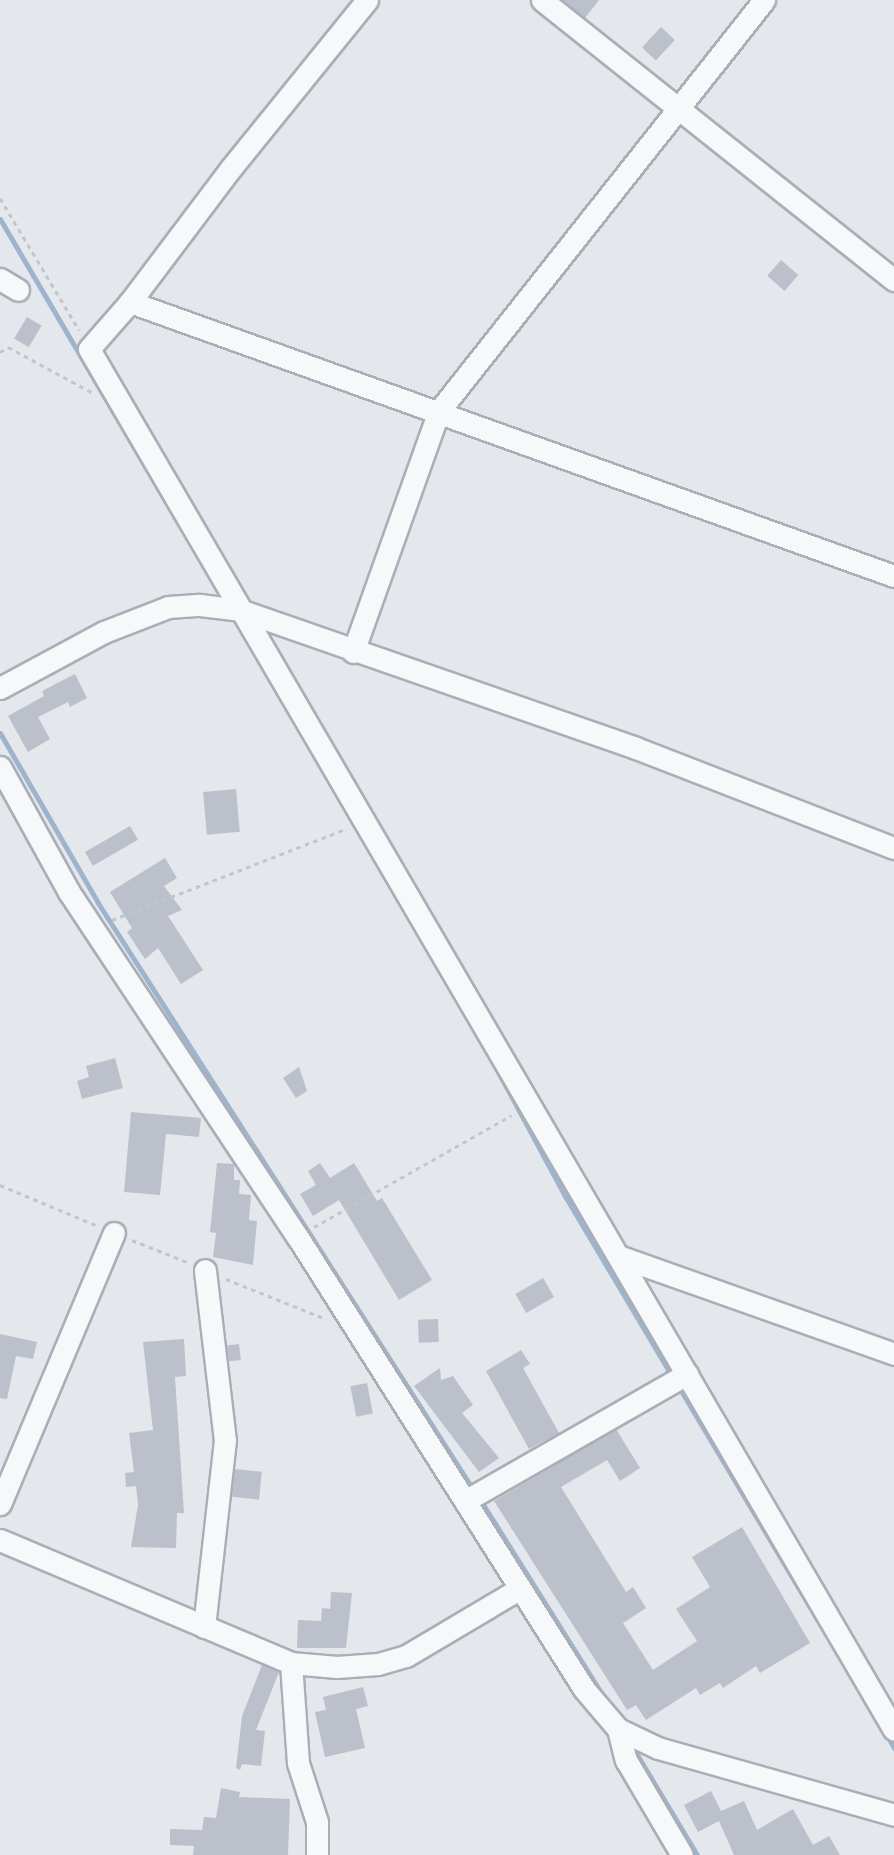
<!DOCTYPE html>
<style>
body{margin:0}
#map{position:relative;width:894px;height:1855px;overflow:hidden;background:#e4e7ec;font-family:Arial,sans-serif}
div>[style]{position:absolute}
.stream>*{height:5px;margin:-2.5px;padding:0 2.5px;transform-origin:2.5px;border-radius:2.5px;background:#9fb4cc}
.building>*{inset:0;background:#bbc0ca;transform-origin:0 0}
.path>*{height:3px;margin-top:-1.5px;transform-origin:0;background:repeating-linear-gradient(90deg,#c2c5cb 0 4.5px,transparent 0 9px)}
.roads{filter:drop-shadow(2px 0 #a9aeb7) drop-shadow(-2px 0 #a9aeb7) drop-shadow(0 2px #a9aeb7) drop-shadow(0 -2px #a9aeb7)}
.minor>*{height:21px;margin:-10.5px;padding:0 10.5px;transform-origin:10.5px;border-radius:10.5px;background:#f7f8fa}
span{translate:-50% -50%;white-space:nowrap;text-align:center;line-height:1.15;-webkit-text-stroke:6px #f4f6f9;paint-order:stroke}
</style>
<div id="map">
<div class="stream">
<i style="left:0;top:219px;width:351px;rotate:59.6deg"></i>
<i style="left:0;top:733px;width:196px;rotate:60deg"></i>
<i style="left:98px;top:903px;width:698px;rotate:57.4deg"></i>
<i style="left:495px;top:1066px;width:148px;rotate:61.7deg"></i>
<i style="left:565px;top:1196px;width:209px;rotate:59.3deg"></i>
<i style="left:677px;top:1384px;width:293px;rotate:59.2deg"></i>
<i style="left:479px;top:1498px;width:234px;rotate:57.9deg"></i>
<i style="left:886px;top:1734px;width:16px;rotate:60deg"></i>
<i style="left:630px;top:1743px;width:131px;rotate:59.1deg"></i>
</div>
<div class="building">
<i style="clip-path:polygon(562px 0,599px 0,585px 18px)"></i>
<i style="left:661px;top:27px;width:19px;height:28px;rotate:43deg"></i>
<i style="left:781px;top:260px;width:23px;height:21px;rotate:41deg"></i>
<i style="left:27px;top:317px;width:17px;height:25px;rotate:31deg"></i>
<i style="clip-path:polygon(75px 674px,87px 698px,70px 707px,68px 702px,38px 717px,50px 739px,28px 752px,8px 716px,44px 696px,42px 691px)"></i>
<i style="left:236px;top:789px;width:43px;height:33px;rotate:85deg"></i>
<i style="left:130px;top:826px;width:16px;height:52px;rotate:60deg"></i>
<i style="clip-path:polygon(165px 858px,177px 878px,164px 886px,182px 910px,168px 916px,203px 970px,181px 984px,158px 948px,145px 959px,127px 932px,132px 928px,110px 892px)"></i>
<i style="clip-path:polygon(115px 1058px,123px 1088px,82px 1099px,77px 1081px,89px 1077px,86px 1066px)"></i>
<i style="clip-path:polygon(299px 1067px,307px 1091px,296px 1098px,283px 1078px)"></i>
<i style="clip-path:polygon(131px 1112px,201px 1118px,199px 1137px,166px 1134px,160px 1195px,124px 1192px)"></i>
<i style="clip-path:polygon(217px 1163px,234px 1164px,234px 1180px,240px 1180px,239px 1194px,251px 1195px,249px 1220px,257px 1221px,253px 1265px,213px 1257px,216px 1233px,210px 1232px)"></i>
<i style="clip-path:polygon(320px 1163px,330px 1178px,354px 1163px,377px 1201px,382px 1198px,432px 1280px,399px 1300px,339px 1200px,313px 1216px,300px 1194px,316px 1185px,308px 1171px)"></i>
<i style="left:543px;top:1278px;width:22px;height:32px;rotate:60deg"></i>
<i style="left:438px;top:1319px;width:23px;height:20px;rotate:88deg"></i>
<i style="clip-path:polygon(0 1334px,37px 1342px,33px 1359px,16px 1356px,7px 1399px,0 1398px)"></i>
<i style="clip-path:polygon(184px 1339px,186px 1376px,175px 1377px,184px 1513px,177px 1513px,176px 1548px,131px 1547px,138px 1505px,136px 1486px,126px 1487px,125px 1473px,134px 1472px,129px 1433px,153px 1430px,143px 1342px)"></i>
<i style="left:239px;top:1344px;width:16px;height:12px;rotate:83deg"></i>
<i style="clip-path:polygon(521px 1350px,530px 1364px,523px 1368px,559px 1433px,529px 1449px,486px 1371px)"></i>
<i style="clip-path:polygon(440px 1368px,441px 1380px,453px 1376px,473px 1405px,462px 1413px,499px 1458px,479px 1472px,414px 1386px)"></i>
<i style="left:367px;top:1383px;width:31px;height:17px;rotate:79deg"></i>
<i style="clip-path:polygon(616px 1429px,640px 1468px,620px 1481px,607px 1460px,561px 1487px,626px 1592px,633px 1587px,646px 1608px,623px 1623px,653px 1670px,697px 1641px,676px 1609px,710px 1587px,692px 1557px,742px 1527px,810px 1643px,760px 1673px,756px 1666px,723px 1688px,720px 1683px,700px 1695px,696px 1688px,646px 1720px,636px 1705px,627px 1710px,494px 1501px)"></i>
<i style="left:235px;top:1469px;width:27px;height:28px;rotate:6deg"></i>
<i style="clip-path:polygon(331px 1592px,352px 1593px,346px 1648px,297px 1648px,298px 1620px,321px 1621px,322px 1608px,330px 1609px)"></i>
<i style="clip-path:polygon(262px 1665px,279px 1672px,256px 1730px,265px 1731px,261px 1766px,242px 1764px,240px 1770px,236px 1768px,242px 1716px)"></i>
<i style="clip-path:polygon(363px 1687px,368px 1706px,356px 1709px,365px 1748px,325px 1757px,315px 1712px,326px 1710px,323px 1697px)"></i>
<i style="clip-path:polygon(221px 1788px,240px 1792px,239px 1797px,290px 1799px,288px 1855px,193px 1855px,194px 1846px,170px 1845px,170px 1829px,202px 1830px,204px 1817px,216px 1818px)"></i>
<i style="clip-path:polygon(711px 1791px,721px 1811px,744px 1801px,757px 1830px,793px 1809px,813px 1845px,829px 1836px,840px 1855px,734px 1855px,719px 1821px,698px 1832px,684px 1805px)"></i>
</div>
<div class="path">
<i style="left:0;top:198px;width:154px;rotate:59.1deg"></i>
<i style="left:0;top:352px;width:9px;rotate:-32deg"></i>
<i style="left:8px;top:347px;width:97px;rotate:28.4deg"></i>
<i style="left:112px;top:920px;width:251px;rotate:-21.3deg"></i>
<i style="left:0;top:1185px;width:106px;rotate:22.7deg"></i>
<i style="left:314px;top:1227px;width:227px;rotate:-29.5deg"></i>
<i style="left:132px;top:1240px;width:59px;rotate:21.8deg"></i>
<i style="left:226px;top:1279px;width:108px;rotate:21.8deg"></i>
</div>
<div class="roads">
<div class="minor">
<i style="left:367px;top:0;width:216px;rotate:129deg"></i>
<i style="left:231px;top:168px;width:168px;rotate:127deg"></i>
<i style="left:130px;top:302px;width:62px;rotate:131.1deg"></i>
<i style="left:89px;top:349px;width:1598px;rotate:59.76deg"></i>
<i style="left:542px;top:0;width:450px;rotate:38.5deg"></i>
<i style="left:0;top:279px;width:21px;rotate:31deg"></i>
<i style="left:130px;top:302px;width:812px;rotate:19.73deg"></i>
<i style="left:353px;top:652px;width:256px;rotate:-70.4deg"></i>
<i style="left:439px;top:411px;width:524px;rotate:-51.66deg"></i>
<i style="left:0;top:688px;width:118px;rotate:-28.3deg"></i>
<i style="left:104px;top:632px;width:69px;rotate:-21.3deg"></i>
<i style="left:168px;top:607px;width:32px;rotate:-4deg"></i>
<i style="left:200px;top:605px;width:40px;rotate:7.1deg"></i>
<i style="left:240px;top:610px;width:419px;rotate:19.2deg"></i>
<i style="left:636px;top:748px;width:277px;rotate:21.2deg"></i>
<i style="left:0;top:767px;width:143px;rotate:61.1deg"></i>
<i style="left:69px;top:892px;width:413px;rotate:56.5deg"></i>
<i style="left:297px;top:1236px;width:536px;rotate:57.64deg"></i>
<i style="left:584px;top:1689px;width:52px;rotate:49.6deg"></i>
<i style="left:618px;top:1729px;width:44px;rotate:25.4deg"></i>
<i style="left:658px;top:1748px;width:245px;rotate:15.8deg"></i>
<i style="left:618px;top:1256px;width:293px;rotate:19.5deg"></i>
<i style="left:465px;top:1501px;width:256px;rotate:-29.8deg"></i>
<i style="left:0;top:1504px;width:294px;rotate:-67.2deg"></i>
<i style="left:0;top:1540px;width:316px;rotate:22.9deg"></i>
<i style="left:291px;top:1663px;width:46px;rotate:5deg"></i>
<i style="left:337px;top:1667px;width:41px;rotate:-4.2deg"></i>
<i style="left:378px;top:1664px;width:29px;rotate:-16deg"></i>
<i style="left:406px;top:1656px;width:131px;rotate:-30.7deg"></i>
<i style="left:204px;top:1627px;width:187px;rotate:-83.6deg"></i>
<i style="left:225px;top:1441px;width:172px;rotate:-96.7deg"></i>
<i style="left:291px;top:1663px;width:100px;rotate:86deg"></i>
<i style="left:298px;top:1763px;width:62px;rotate:72.1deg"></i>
<i style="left:317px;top:1822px;width:33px;rotate:90deg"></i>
<i style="left:618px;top:1729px;width:32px;rotate:76deg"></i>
<i style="left:626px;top:1760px;width:110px;rotate:59.5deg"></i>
</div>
</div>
</div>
